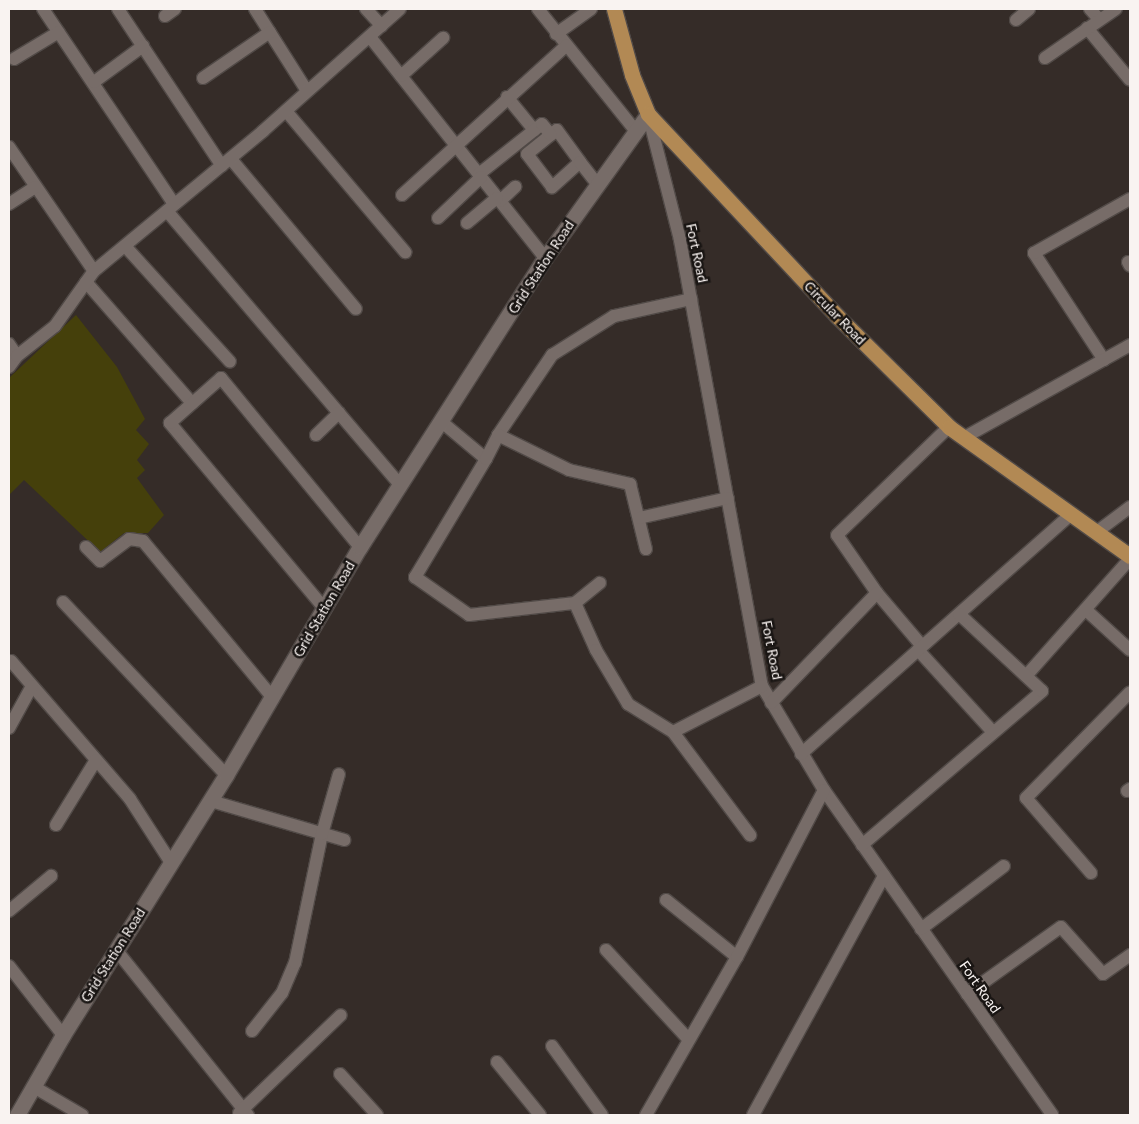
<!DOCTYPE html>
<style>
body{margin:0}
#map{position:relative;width:1139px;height:1124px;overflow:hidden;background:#352c28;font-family:Lato,sans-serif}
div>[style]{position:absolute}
.green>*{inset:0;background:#45400b}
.roads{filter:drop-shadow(1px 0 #514a47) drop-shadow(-1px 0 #514a47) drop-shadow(0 1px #514a47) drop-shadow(0 -1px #514a47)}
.street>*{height:12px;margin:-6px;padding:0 6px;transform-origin:6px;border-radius:6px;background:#776c68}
.secondary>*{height:15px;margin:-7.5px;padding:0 7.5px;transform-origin:7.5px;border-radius:7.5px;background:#776c68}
.primary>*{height:15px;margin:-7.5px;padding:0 7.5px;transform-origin:7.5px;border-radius:7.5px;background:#b28954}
span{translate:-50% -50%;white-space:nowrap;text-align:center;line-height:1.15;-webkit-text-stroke:5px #191513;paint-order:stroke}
.street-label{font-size:14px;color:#f9f3f1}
.frame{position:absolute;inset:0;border:10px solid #f9f3f1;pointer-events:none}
</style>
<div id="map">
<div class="green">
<i style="clip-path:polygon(76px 315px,117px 367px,145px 419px,136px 430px,149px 444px,137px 460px,145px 470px,137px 478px,164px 515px,148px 533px,124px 533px,100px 552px,24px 480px,9px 495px,9px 378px)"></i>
</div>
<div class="roads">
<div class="street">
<i style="left:43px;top:9px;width:235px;rotate:56.1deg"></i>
<i style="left:118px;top:9px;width:188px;rotate:56.5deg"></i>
<i style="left:255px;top:9px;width:97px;rotate:57.6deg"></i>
<i style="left:366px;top:9px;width:23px;rotate:47deg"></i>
<i style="left:538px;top:9px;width:155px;rotate:51.3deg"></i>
<i style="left:1090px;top:9px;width:13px;rotate:48deg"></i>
<i style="left:165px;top:16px;width:12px;rotate:-35deg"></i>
<i style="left:1016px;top:20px;width:17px;rotate:-40deg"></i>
<i style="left:1087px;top:28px;width:67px;rotate:50.4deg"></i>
<i style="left:556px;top:34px;width:43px;rotate:-35.5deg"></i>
<i style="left:370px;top:37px;width:282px;rotate:51.6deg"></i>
<i style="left:1045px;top:58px;width:86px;rotate:-34.6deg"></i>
<i style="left:14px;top:59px;width:52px;rotate:-31deg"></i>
<i style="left:401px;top:76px;width:57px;rotate:-42.1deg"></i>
<i style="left:203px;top:78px;width:81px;rotate:-34.5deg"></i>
<i style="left:94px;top:82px;width:61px;rotate:-36.3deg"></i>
<i style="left:507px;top:97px;width:43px;rotate:50.7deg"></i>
<i style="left:286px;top:111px;width:185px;rotate:49.8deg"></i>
<i style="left:648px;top:114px;width:130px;rotate:75.7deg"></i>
<i style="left:680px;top:240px;width:453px;rotate:79.6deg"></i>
<i style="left:762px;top:686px;width:121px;rotate:59.2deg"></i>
<i style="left:824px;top:790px;width:397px;rotate:54.9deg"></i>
<i style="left:9px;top:147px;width:150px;rotate:55.6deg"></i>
<i style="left:231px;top:159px;width:195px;rotate:50.2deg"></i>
<i style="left:580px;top:162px;width:38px;rotate:138deg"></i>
<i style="left:552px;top:187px;width:41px;rotate:-127.1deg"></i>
<i style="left:527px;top:154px;width:38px;rotate:-39deg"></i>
<i style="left:557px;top:130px;width:39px;rotate:54deg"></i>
<i style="left:580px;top:162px;width:28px;rotate:52deg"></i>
<i style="left:479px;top:174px;width:80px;rotate:-38.4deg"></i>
<i style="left:542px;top:124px;width:14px;rotate:51deg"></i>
<i style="left:402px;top:195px;width:222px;rotate:-42.3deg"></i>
<i style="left:500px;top:201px;width:21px;rotate:-43deg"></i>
<i style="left:9px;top:204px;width:31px;rotate:-33deg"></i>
<i style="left:167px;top:211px;width:360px;rotate:49.6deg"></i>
<i style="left:438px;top:218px;width:59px;rotate:-43.6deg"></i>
<i style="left:467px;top:223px;width:39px;rotate:-40deg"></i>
<i style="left:125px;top:246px;width:156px;rotate:47.8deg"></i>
<i style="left:1128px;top:262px;width:4px;rotate:63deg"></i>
<i style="left:86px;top:282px;width:161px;rotate:48.8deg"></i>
<i style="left:9px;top:344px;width:14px;rotate:56deg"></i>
<i style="left:1104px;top:360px;width:128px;rotate:-123.2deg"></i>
<i style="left:1034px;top:253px;width:110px;rotate:-29.4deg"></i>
<i style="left:9px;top:367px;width:14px;rotate:-54deg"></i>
<i style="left:17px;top:356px;width:48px;rotate:-38.3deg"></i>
<i style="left:55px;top:326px;width:67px;rotate:-54.7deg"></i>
<i style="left:94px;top:271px;width:219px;rotate:-39.6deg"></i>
<i style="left:263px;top:131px;width:183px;rotate:-41.7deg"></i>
<i style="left:443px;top:423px;width:56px;rotate:39.9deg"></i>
<i style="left:486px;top:459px;width:138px;rotate:121deg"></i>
<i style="left:415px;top:577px;width:66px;rotate:35.1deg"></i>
<i style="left:469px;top:615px;width:107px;rotate:-6.5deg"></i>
<i style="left:575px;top:603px;width:32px;rotate:-39deg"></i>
<i style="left:316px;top:435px;width:32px;rotate:-44deg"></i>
<i style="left:498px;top:435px;width:97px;rotate:-56deg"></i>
<i style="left:552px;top:355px;width:73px;rotate:-32.2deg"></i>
<i style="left:614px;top:316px;width:79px;rotate:-12.4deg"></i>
<i style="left:965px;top:437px;width:189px;rotate:-29.1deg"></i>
<i style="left:486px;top:459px;width:27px;rotate:-63deg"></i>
<i style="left:498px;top:435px;width:79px;rotate:26.2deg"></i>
<i style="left:569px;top:470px;width:63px;rotate:12.9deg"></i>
<i style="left:630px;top:484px;width:67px;rotate:76.2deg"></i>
<i style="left:639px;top:518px;width:91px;rotate:-12.7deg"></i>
<i style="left:1098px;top:531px;width:40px;rotate:-37deg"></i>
<i style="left:86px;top:547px;width:20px;rotate:45deg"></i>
<i style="left:100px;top:561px;width:36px;rotate:-37deg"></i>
<i style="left:129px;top:539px;width:14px;rotate:8deg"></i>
<i style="left:143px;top:541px;width:204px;rotate:50.4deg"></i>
<i style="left:63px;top:602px;width:238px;rotate:46.7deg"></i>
<i style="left:575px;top:603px;width:51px;rotate:65.9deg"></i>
<i style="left:596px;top:650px;width:63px;rotate:59.3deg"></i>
<i style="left:628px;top:704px;width:53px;rotate:31.9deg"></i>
<i style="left:673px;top:732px;width:100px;rotate:-27.3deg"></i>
<i style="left:324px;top:608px;width:241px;rotate:-129.8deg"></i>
<i style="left:170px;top:423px;width:68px;rotate:-41.4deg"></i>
<i style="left:221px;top:378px;width:219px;rotate:50.6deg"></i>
<i style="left:1086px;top:610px;width:59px;rotate:42.3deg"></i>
<i style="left:922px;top:646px;width:70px;rotate:-130.3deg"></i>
<i style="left:877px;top:593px;width:70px;rotate:-124.6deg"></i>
<i style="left:837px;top:535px;width:156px;rotate:-44deg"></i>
<i style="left:918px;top:650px;width:111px;rotate:47.6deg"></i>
<i style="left:11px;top:661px;width:182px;rotate:49.2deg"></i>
<i style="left:130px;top:799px;width:74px;rotate:57.2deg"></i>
<i style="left:1026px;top:676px;width:157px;rotate:-48.4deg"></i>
<i style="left:771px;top:703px;width:153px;rotate:-46.1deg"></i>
<i style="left:9px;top:728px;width:48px;rotate:-61.3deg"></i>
<i style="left:673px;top:732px;width:129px;rotate:53.2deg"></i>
<i style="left:801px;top:754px;width:360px;rotate:-41.6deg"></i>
<i style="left:1127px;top:791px;width:4px;rotate:-34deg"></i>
<i style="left:211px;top:801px;width:139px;rotate:16.3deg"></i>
<i style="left:56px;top:825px;width:76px;rotate:-58.4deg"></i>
<i style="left:862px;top:845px;width:237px;rotate:-40.5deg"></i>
<i style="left:1042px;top:691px;width:113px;rotate:-137.1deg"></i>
<i style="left:1091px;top:873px;width:99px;rotate:-130.9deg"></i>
<i style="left:1026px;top:798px;width:148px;rotate:-45.5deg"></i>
<i style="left:666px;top:900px;width:91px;rotate:38.8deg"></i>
<i style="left:9px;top:911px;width:55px;rotate:-39.8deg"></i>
<i style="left:921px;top:929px;width:104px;rotate:-37.2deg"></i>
<i style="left:606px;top:950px;width:121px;rotate:47.3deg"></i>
<i style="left:117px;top:951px;width:210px;rotate:51.4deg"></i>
<i style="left:9px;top:966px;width:88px;rotate:52deg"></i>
<i style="left:967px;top:994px;width:115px;rotate:-35.5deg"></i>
<i style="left:1061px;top:927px;width:63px;rotate:48.2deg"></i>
<i style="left:1103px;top:974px;width:33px;rotate:-35deg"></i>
<i style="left:252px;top:1031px;width:48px;rotate:-51.7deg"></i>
<i style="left:282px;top:993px;width:33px;rotate:-67deg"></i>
<i style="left:295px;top:963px;width:132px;rotate:-78.2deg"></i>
<i style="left:322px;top:834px;width:62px;rotate:-74.2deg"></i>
<i style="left:552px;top:1046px;width:85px;rotate:54.1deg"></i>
<i style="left:497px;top:1062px;width:68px;rotate:50.9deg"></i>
<i style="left:340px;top:1074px;width:55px;rotate:47.9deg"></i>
<i style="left:34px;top:1087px;width:56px;rotate:30.3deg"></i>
<i style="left:239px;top:1113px;width:141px;rotate:-43.9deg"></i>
<i style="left:646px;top:1115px;width:182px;rotate:-60.1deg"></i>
<i style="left:737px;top:957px;width:188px;rotate:-62.5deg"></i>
<i style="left:753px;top:1115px;width:273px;rotate:-61.3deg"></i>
</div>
<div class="secondary">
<i style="left:17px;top:1115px;width:92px;rotate:-60.1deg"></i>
<i style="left:63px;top:1035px;width:307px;rotate:-57.9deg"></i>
<i style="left:226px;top:775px;width:264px;rotate:-59.6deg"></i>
<i style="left:360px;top:547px;width:343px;rotate:-57.4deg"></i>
<i style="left:545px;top:258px;width:177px;rotate:-54.4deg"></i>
</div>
<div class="primary">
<i style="left:614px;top:9px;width:68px;rotate:74.7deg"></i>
<i style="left:632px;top:75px;width:42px;rotate:67.7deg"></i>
<i style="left:648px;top:114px;width:277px;rotate:46.9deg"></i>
<i style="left:837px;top:316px;width:158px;rotate:44.7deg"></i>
<i style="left:949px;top:427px;width:222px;rotate:35.5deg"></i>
</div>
</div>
<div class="street-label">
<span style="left:697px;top:253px;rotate:78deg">Fort Road</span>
<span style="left:541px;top:267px;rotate:-57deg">Grid Station Road</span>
<span style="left:835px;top:313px;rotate:46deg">Circular Road</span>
<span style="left:324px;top:609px;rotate:-60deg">Grid Station Road</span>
<span style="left:772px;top:650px;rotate:79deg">Fort Road</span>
<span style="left:113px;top:955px;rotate:-58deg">Grid Station Road</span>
<span style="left:980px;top:987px;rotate:55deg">Fort Road</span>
</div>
<div class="frame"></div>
</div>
